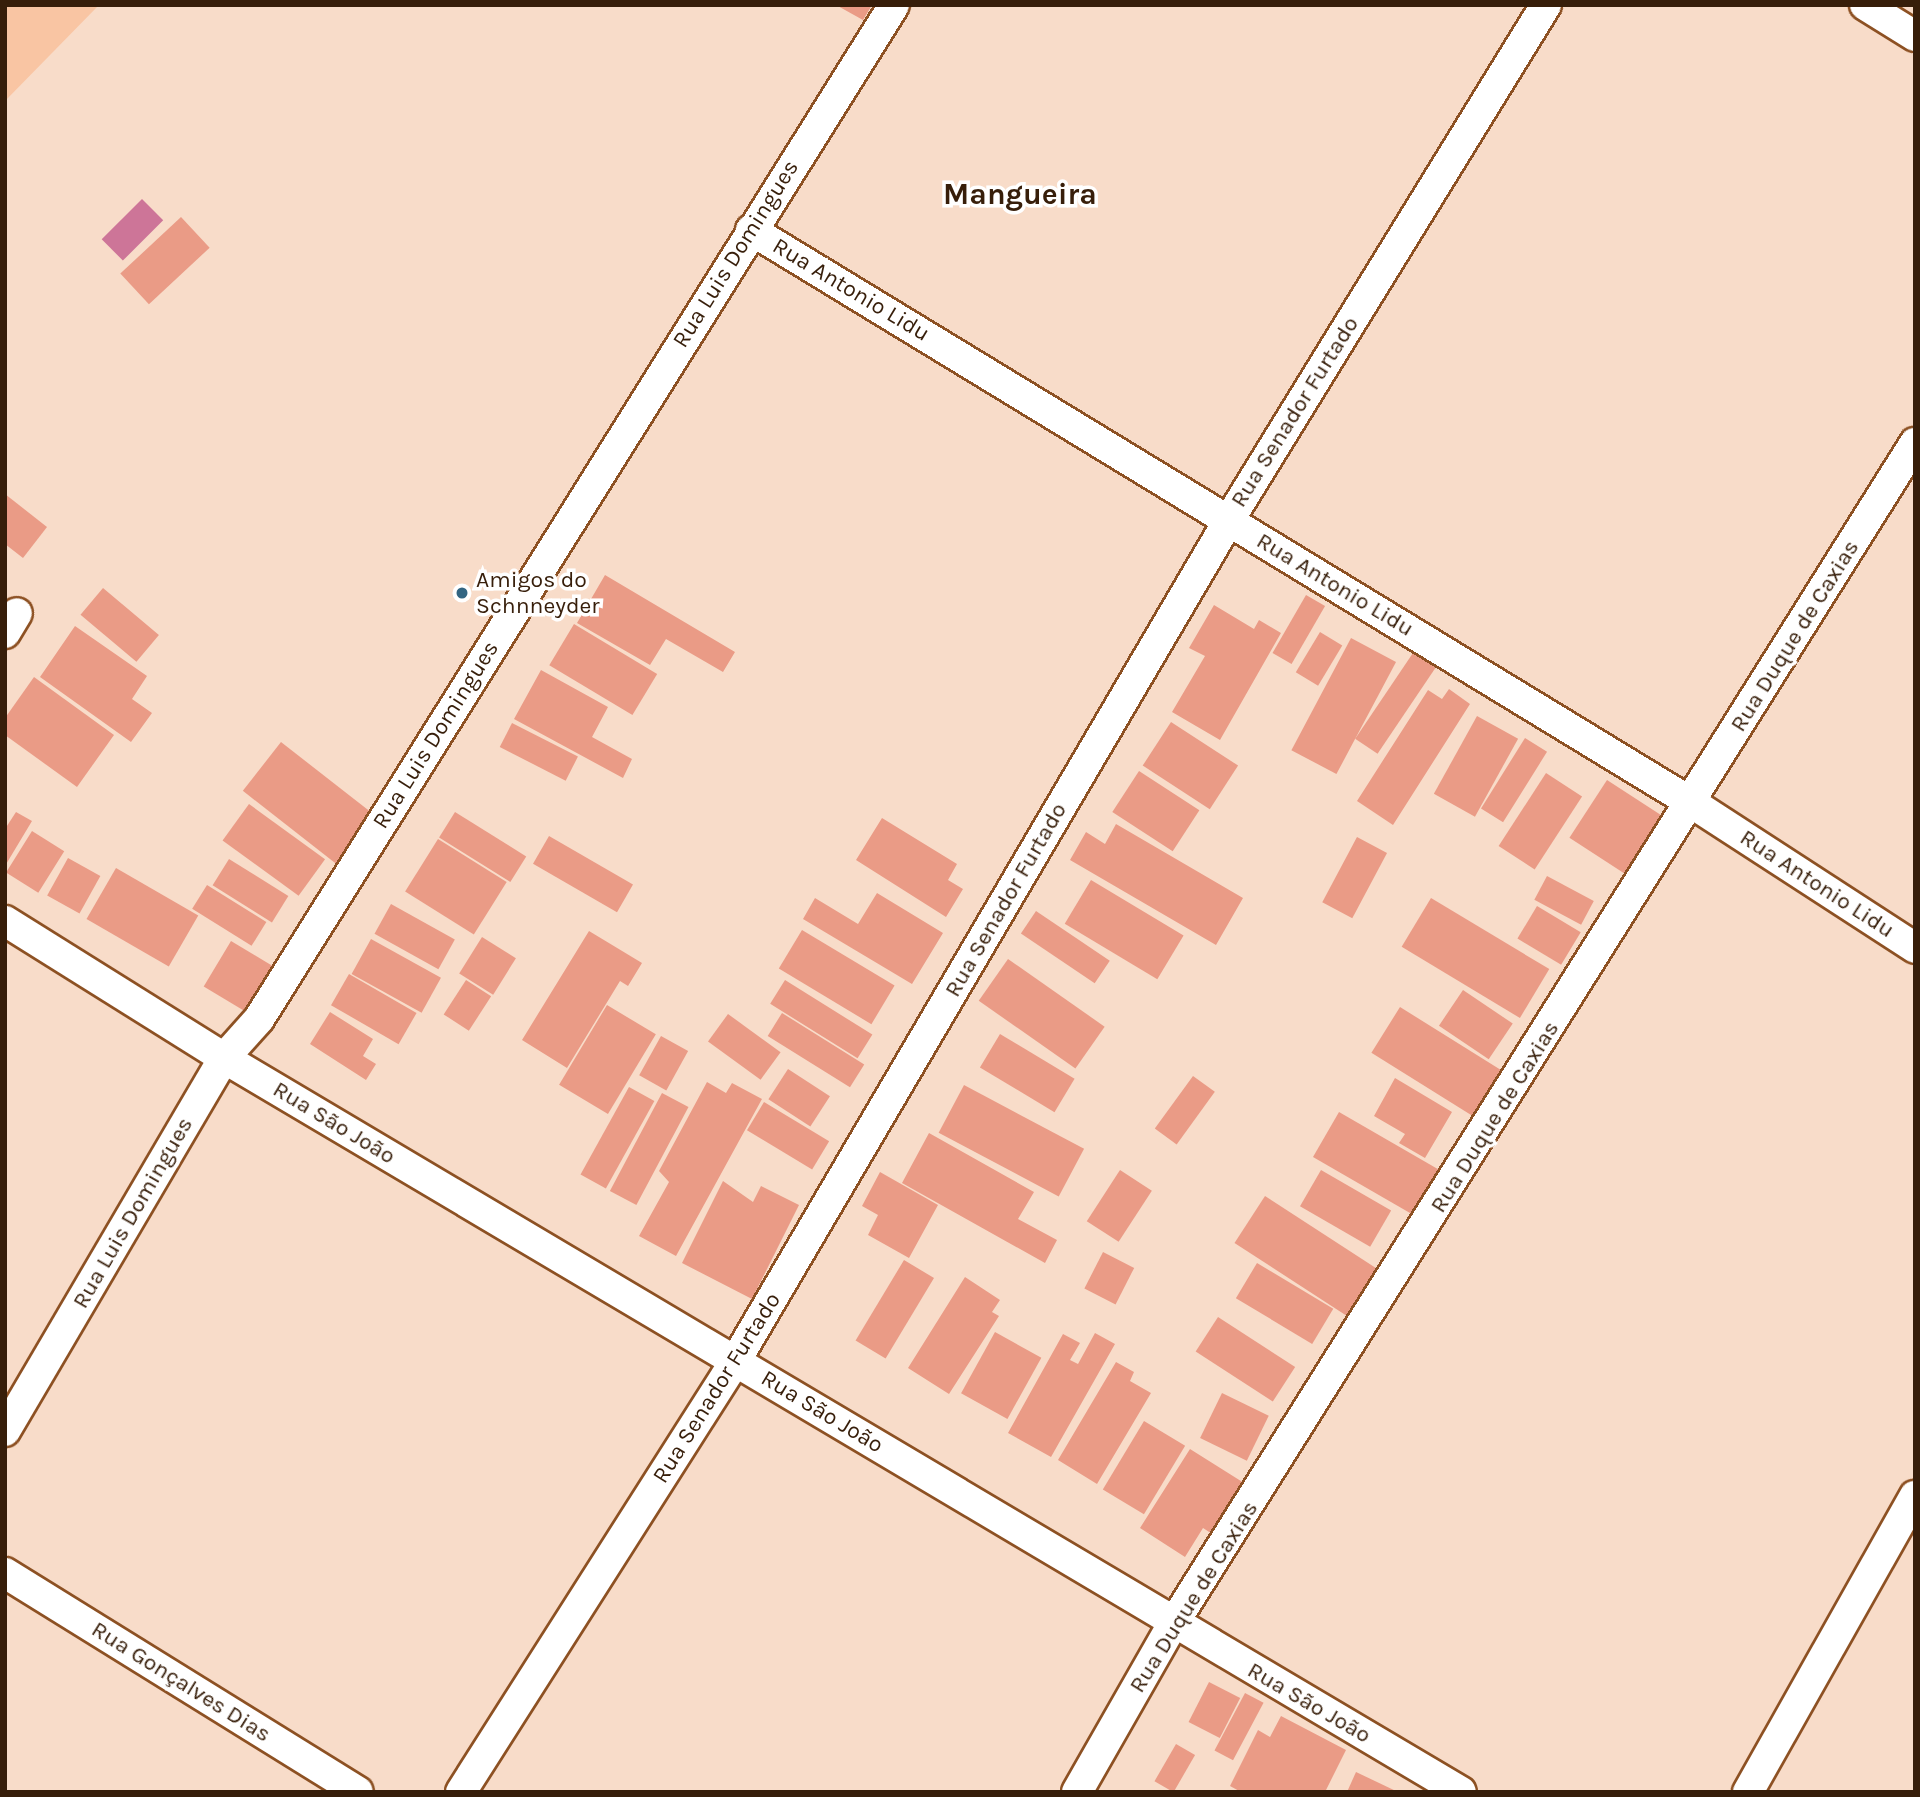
<!DOCTYPE html>
<meta charset="utf-8">
<style>
body{margin:0}
#map{position:relative;width:1920px;height:1797px;overflow:hidden;background:#f8dcc9;font-family:Karla,sans-serif}
div>[style]{position:absolute}
.green>*{inset:0;background:#f9c5a3}
.water>*{inset:0;background:#cd7598;transform-origin:0 0}
.building>*{inset:0;background:#ea9b86;transform-origin:0 0}
.roads{filter:drop-shadow(2px 0 #8d5123) drop-shadow(-2px 0 #8d5123) drop-shadow(0 2px #8d5123) drop-shadow(0 -2px #8d5123)}
.street>*{height:30px;margin:-15px;padding:0 15px;transform-origin:15px;border-radius:15px;background:#fff}
.dots>*{width:19px;height:19px;translate:-50% -50%;box-sizing:border-box;border:4px solid #fff;border-radius:50%}
span{translate:-50% -50%;white-space:nowrap;text-align:center;line-height:1.15;-webkit-text-stroke:7px #fff;paint-order:stroke}
.street-label{font-size:23px;color:#371e0a}
.poi-label{font-size:23px;color:#371e0a}
.left{translate:0 -50%;text-align:left}
.district-label{font-size:30px;color:#371e0a;font-weight:700}
.frame{position:absolute;inset:0;border:7px solid #371e0a;pointer-events:none}
</style>
<div id="map">
<div class="green">
<i style="clip-path:polygon(5px 5px,99px 5px,5px 101px)"></i>
</div>
<div class="water">
<i style="left:142px;top:199px;width:30px;height:57px;rotate:45deg"></i>
</div>
<div class="building">
<i style="clip-path:polygon(836px 5px,872px 5px,863px 20px)"></i>
<i style="left:181px;top:217px;width:42px;height:83px;rotate:47deg"></i>
<i style="clip-path:polygon(5px 494px,47px 527px,23px 558px,5px 544px)"></i>
<i style="clip-path:polygon(605px 575px,735px 652px,723px 672px,666px 639px,650px 665px,577px 623px)"></i>
<i style="left:103px;top:588px;width:73px;height:35px;rotate:40deg"></i>
<i style="left:1306px;top:595px;width:22px;height:67px;rotate:30deg"></i>
<i style="clip-path:polygon(1214px 605px,1254px 629px,1259px 620px,1281px 633px,1220px 740px,1172px 712px,1205px 656px,1189px 648px)"></i>
<i style="left:574px;top:624px;width:97px;height:48px;rotate:31deg"></i>
<i style="clip-path:polygon(75px 626px,147px 676px,132px 699px,152px 713px,131px 742px,40px 677px)"></i>
<i style="left:1320px;top:632px;width:26px;height:47px;rotate:31deg"></i>
<i style="left:1351px;top:638px;width:51px;height:127px;rotate:28deg"></i>
<i style="left:1415px;top:650px;width:27px;height:107px;rotate:34deg"></i>
<i style="clip-path:polygon(541px 670px,608px 707px,592px 737px,632px 759px,623px 778px,514px 719px)"></i>
<i style="clip-path:polygon(34px 677px,114px 735px,77px 787px,5px 735px,5px 718px)"></i>
<i style="clip-path:polygon(1449px 689px,1470px 704px,1393px 825px,1357px 801px,1428px 690px,1442px 699px)"></i>
<i style="left:1477px;top:716px;width:47px;height:89px;rotate:29deg"></i>
<i style="left:1171px;top:722px;width:80px;height:52px;rotate:33deg"></i>
<i style="left:512px;top:723px;width:74px;height:27px;rotate:27deg"></i>
<i style="left:1525px;top:738px;width:26px;height:83px;rotate:32deg"></i>
<i style="left:281px;top:742px;width:124px;height:62px;rotate:38deg"></i>
<i style="left:1139px;top:771px;width:72px;height:49px;rotate:33deg"></i>
<i style="left:1546px;top:773px;width:43px;height:87px;rotate:33deg"></i>
<i style="left:1607px;top:780px;width:67px;height:69px;rotate:33deg"></i>
<i style="left:249px;top:804px;width:94px;height:45px;rotate:36deg"></i>
<i style="clip-path:polygon(16px 812px,32px 821px,5px 866px,5px 829px)"></i>
<i style="left:455px;top:812px;width:84px;height:30px;rotate:32deg"></i>
<i style="clip-path:polygon(882px 818px,957px 864px,948px 880px,963px 889px,946px 917px,856px 860px)"></i>
<i style="clip-path:polygon(1116px 824px,1243px 898px,1216px 945px,1070px 860px,1086px 832px,1105px 844px)"></i>
<i style="left:32px;top:831px;width:38px;height:49px;rotate:32deg"></i>
<i style="left:549px;top:836px;width:97px;height:32px;rotate:30deg"></i>
<i style="left:1357px;top:837px;width:34px;height:74px;rotate:28deg"></i>
<i style="left:438px;top:839px;width:81px;height:62px;rotate:32deg"></i>
<i style="left:68px;top:858px;width:37px;height:43px;rotate:29deg"></i>
<i style="left:229px;top:859px;width:70px;height:31px;rotate:32deg"></i>
<i style="left:116px;top:868px;width:95px;height:59px;rotate:30deg"></i>
<i style="left:1547px;top:876px;width:53px;height:27px;rotate:28deg"></i>
<i style="left:1091px;top:880px;width:108px;height:51px;rotate:31deg"></i>
<i style="left:207px;top:885px;width:70px;height:28px;rotate:32deg"></i>
<i style="clip-path:polygon(877px 893px,943px 933px,912px 984px,803px 919px,815px 898px,858px 924px)"></i>
<i style="left:1431px;top:898px;width:138px;height:57px;rotate:31deg"></i>
<i style="left:391px;top:904px;width:73px;height:34px;rotate:29deg"></i>
<i style="left:1537px;top:906px;width:51px;height:38px;rotate:31deg"></i>
<i style="left:1036px;top:911px;width:89px;height:27px;rotate:34deg"></i>
<i style="left:802px;top:930px;width:108px;height:45px;rotate:31deg"></i>
<i style="clip-path:polygon(589px 931px,642px 963px,628px 986px,620px 981px,567px 1068px,522px 1040px)"></i>
<i style="left:482px;top:937px;width:40px;height:43px;rotate:32deg"></i>
<i style="left:371px;top:939px;width:80px;height:40px;rotate:29deg"></i>
<i style="left:231px;top:941px;width:52px;height:53px;rotate:31deg"></i>
<i style="left:1008px;top:959px;width:118px;height:51px;rotate:35deg"></i>
<i style="left:349px;top:974px;width:78px;height:36px;rotate:30deg"></i>
<i style="left:466px;top:980px;width:30px;height:41px;rotate:33deg"></i>
<i style="left:785px;top:980px;width:103px;height:28px;rotate:32deg"></i>
<i style="left:1463px;top:990px;width:60px;height:43px;rotate:34deg"></i>
<i style="left:607px;top:1005px;width:57px;height:93px;rotate:31deg"></i>
<i style="left:1400px;top:1007px;width:119px;height:54px;rotate:32deg"></i>
<i style="clip-path:polygon(330px 1012px,373px 1039px,363px 1056px,376px 1064px,366px 1080px,310px 1044px)"></i>
<i style="left:782px;top:1013px;width:97px;height:27px;rotate:32deg"></i>
<i style="left:728px;top:1014px;width:65px;height:34px;rotate:36deg"></i>
<i style="left:1000px;top:1034px;width:87px;height:39px;rotate:31deg"></i>
<i style="left:661px;top:1036px;width:31px;height:45px;rotate:29deg"></i>
<i style="left:788px;top:1069px;width:50px;height:36px;rotate:33deg"></i>
<i style="left:1193px;top:1076px;width:27px;height:65px;rotate:36deg"></i>
<i style="clip-path:polygon(1395px 1078px,1452px 1112px,1425px 1158px,1399px 1143px,1405px 1134px,1374px 1116px)"></i>
<i style="clip-path:polygon(707px 1082px,726px 1093px,732px 1083px,762px 1099px,676px 1256px,639px 1236px,669px 1182px,659px 1171px)"></i>
<i style="left:964px;top:1085px;width:136px;height:54px;rotate:28deg"></i>
<i style="left:629px;top:1087px;width:29px;height:100px;rotate:29deg"></i>
<i style="left:662px;top:1093px;width:30px;height:111px;rotate:28deg"></i>
<i style="left:764px;top:1102px;width:76px;height:33px;rotate:31deg"></i>
<i style="left:1339px;top:1112px;width:123px;height:52px;rotate:30deg"></i>
<i style="clip-path:polygon(929px 1133px,1034px 1192px,1018px 1219px,1057px 1240px,1045px 1263px,902px 1183px)"></i>
<i style="left:1120px;top:1170px;width:38px;height:61px;rotate:33deg"></i>
<i style="left:1321px;top:1170px;width:81px;height:42px;rotate:30deg"></i>
<i style="clip-path:polygon(880px 1172px,938px 1205px,909px 1258px,868px 1235px,878px 1215px,862px 1206px)"></i>
<i style="clip-path:polygon(723px 1181px,753px 1202px,761px 1186px,799px 1205px,752px 1299px,682px 1263px)"></i>
<i style="left:1265px;top:1196px;width:141px;height:56px;rotate:33deg"></i>
<i style="left:1103px;top:1252px;width:35px;height:41px;rotate:27deg"></i>
<i style="left:904px;top:1260px;width:35px;height:94px;rotate:31deg"></i>
<i style="left:1257px;top:1263px;width:89px;height:41px;rotate:31deg"></i>
<i style="clip-path:polygon(965px 1277px,1000px 1300px,992px 1312px,999px 1316px,949px 1394px,908px 1368px)"></i>
<i style="left:1218px;top:1317px;width:92px;height:41px;rotate:33deg"></i>
<i style="left:995px;top:1332px;width:53px;height:70px;rotate:29deg"></i>
<i style="clip-path:polygon(1095px 1333px,1115px 1344px,1051px 1457px,1008px 1433px,1063px 1334px,1080px 1343px,1070px 1360px,1078px 1364px)"></i>
<i style="clip-path:polygon(1116px 1362px,1134px 1372px,1130px 1381px,1151px 1393px,1097px 1484px,1058px 1460px)"></i>
<i style="left:1222px;top:1393px;width:52px;height:50px;rotate:26deg"></i>
<i style="left:1144px;top:1421px;width:48px;height:80px;rotate:31deg"></i>
<i style="clip-path:polygon(1190px 1449px,1252px 1488px,1220px 1539px,1203px 1528px,1185px 1557px,1140px 1528px)"></i>
<i style="left:1209px;top:1682px;width:35px;height:45px;rotate:27deg"></i>
<i style="left:1245px;top:1693px;width:21px;height:65px;rotate:28deg"></i>
<i style="clip-path:polygon(1281px 1716px,1346px 1750px,1325px 1792px,1241px 1792px,1230px 1786px,1258px 1730px,1270px 1737px)"></i>
<i style="left:1176px;top:1744px;width:22px;height:43px;rotate:30deg"></i>
<i style="clip-path:polygon(1356px 1772px,1398px 1792px,1347px 1792px)"></i>
</div>
<div class="roads">
<div class="street">
<i style="left:1865px;top:5px;width:59px;rotate:31.8deg"></i>
<i style="left:751px;top:230px;width:1102px;rotate:31.34deg"></i>
<i style="left:1692px;top:803px;width:266px;rotate:33deg"></i>
<i style="left:5px;top:633px;width:23px;rotate:-59deg"></i>
<i style="left:5px;top:921px;width:258px;rotate:32deg"></i>
<i style="left:224px;top:1058px;width:1438px;rotate:30.68deg"></i>
<i style="left:5px;top:1431px;width:433px;rotate:-59.6deg"></i>
<i style="left:224px;top:1058px;width:52px;rotate:-48.1deg"></i>
<i style="left:259px;top:1019px;width:1196px;rotate:-57.94deg"></i>
<i style="left:5px;top:1573px;width:415px;rotate:31.8deg"></i>
<i style="left:461px;top:1792px;width:512px;rotate:-57.52deg"></i>
<i style="left:736px;top:1360px;width:974px;rotate:-59.59deg"></i>
<i style="left:1229px;top:520px;width:605px;rotate:-58.39deg"></i>
<i style="left:1077px;top:1792px;width:193px;rotate:-60.3deg"></i>
<i style="left:1173px;top:1624px;width:1395px;rotate:-57.86deg"></i>
<i style="left:1748px;top:1792px;width:340px;rotate:-60.6deg"></i>
</div>
</div>
<div class="dots">
<i style="left:462px;top:593px;background:#326582"></i>
</div>
<div class="street-label">
<span style="left:736px;top:254px;rotate:-58deg">Rua Luis Domingues</span>
<span style="left:851px;top:290px;rotate:31deg">Rua Antonio Lidu</span>
<span style="left:1295px;top:412px;rotate:-58deg">Rua Senador Furtado</span>
<span style="left:1335px;top:585px;rotate:31deg">Rua Antonio Lidu</span>
<span style="left:1795px;top:636px;rotate:-58deg">Rua Duque de Caxias</span>
<span style="left:436px;top:735px;rotate:-58deg">Rua Luis Domingues</span>
<span style="left:1817px;top:884px;rotate:33deg">Rua Antonio Lidu</span>
<span style="left:1006px;top:900px;rotate:-60deg">Rua Senador Furtado</span>
<span style="left:1495px;top:1117px;rotate:-58deg">Rua Duque de Caxias</span>
<span style="left:334px;top:1123px;rotate:31deg">Rua São João</span>
<span style="left:133px;top:1213px;rotate:-60deg">Rua Luis Domingues</span>
<span style="left:717px;top:1388px;rotate:-58deg">Rua Senador Furtado</span>
<span style="left:822px;top:1412px;rotate:31deg">Rua São João</span>
<span style="left:1194px;top:1597px;rotate:-58deg">Rua Duque de Caxias</span>
<span style="left:181px;top:1682px;rotate:32deg">Rua Gonçalves Dias</span>
<span style="left:1309px;top:1703px;rotate:30deg">Rua São João</span>
</div>
<div class="poi-label">
<span class="left" style="left:476px;top:593px">Amigos do<br>Schnneyder</span>
</div>
<div class="district-label">
<span style="left:1020px;top:194px">Mangueira</span>
</div>
<div class="frame"></div>
</div>
